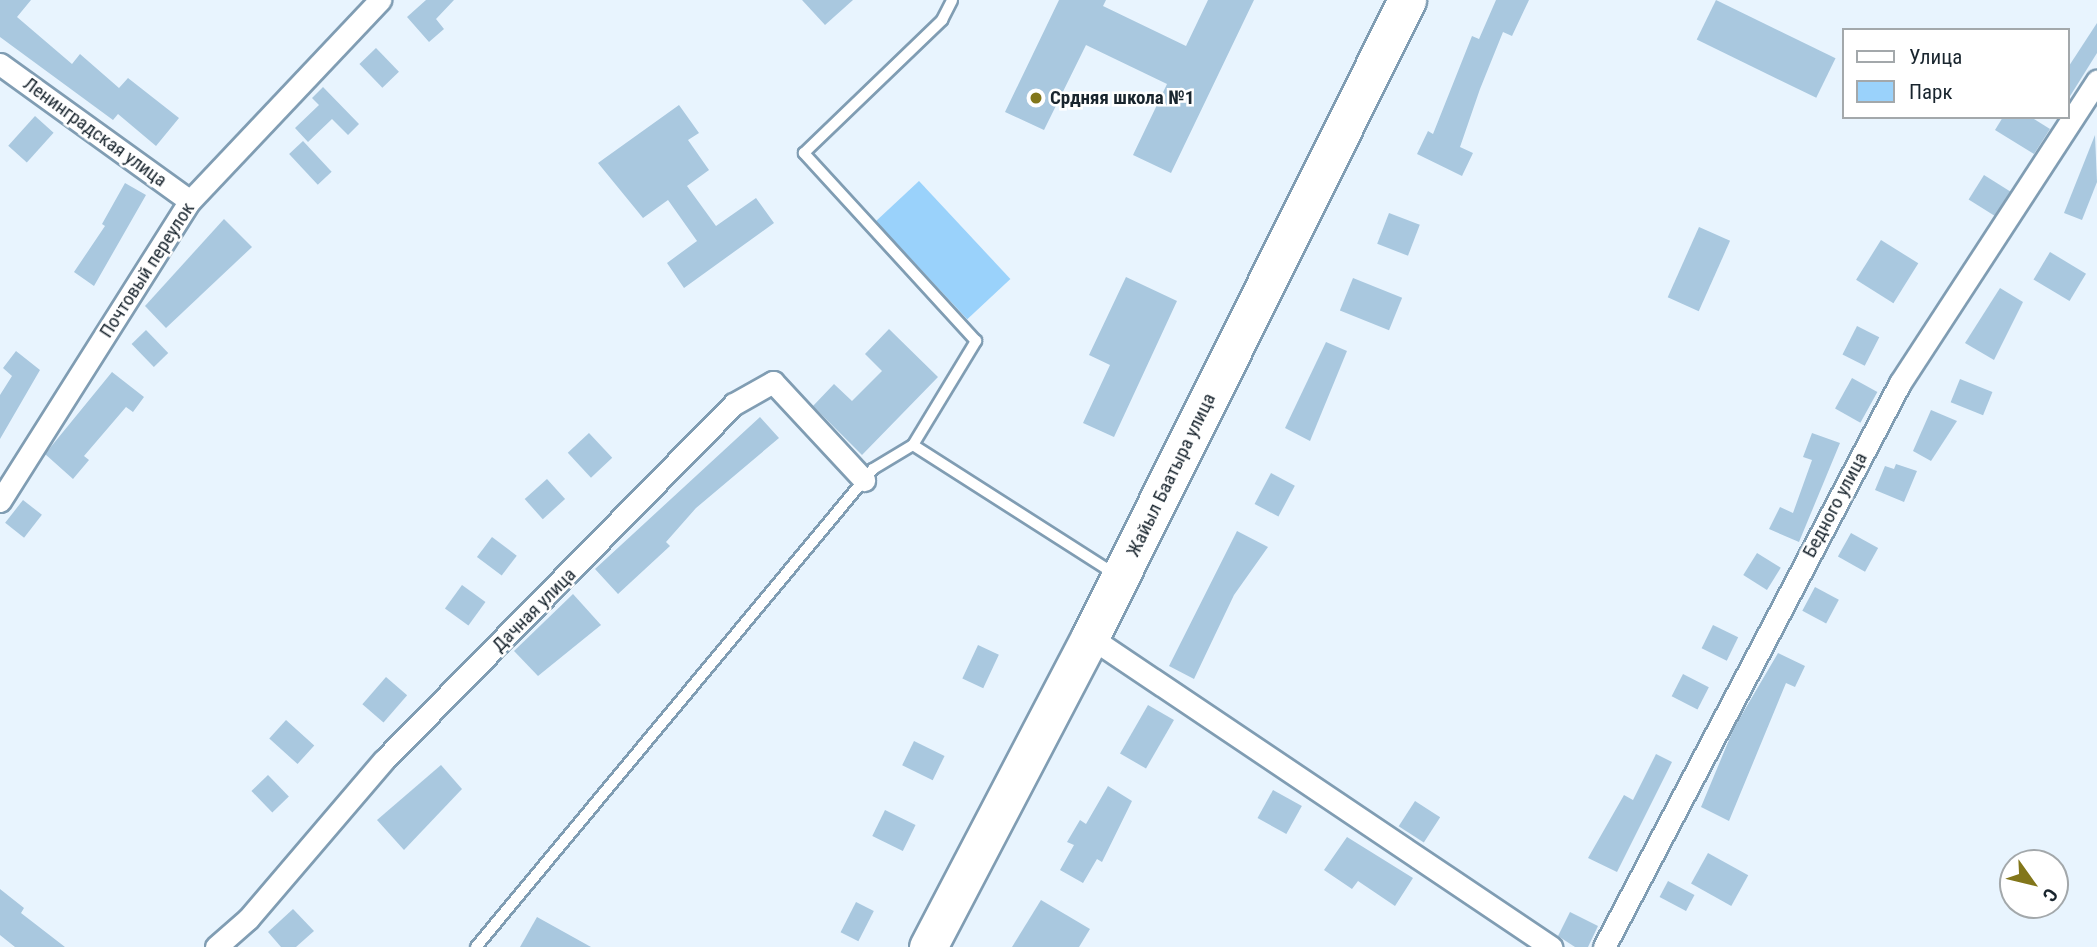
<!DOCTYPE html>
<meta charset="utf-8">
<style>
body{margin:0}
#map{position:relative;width:2097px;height:947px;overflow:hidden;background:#e8f4fe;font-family:"Roboto Condensed",sans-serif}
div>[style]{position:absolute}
.green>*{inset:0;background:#9ad2fb;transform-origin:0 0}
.building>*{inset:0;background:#a9c8df;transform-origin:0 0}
.roads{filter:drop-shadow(2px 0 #809db3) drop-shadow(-2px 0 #809db3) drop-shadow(0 2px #809db3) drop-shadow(0 -2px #809db3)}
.lane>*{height:10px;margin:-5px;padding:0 5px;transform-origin:5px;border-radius:5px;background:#fff}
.street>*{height:21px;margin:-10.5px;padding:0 10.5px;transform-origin:10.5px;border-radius:10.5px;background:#fff}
.highway>*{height:37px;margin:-18.5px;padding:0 18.5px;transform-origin:18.5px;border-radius:18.5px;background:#fff}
.dots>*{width:19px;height:19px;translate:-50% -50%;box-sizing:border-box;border:4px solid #fff;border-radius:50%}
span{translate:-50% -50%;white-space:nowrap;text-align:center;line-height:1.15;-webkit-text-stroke:5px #fff;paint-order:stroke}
.poi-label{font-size:19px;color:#19252e;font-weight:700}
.left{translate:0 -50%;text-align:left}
.street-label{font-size:19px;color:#19252e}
.legend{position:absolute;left:1842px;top:28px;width:228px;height:91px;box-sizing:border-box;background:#fff;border:2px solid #a3a8ab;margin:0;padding:9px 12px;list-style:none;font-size:21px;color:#19252e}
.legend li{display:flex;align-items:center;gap:14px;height:35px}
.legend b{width:35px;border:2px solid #a3a8ab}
.north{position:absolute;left:1999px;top:849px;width:70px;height:70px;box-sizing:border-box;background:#fff;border:2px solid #a3a8ab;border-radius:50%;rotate:124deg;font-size:19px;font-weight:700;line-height:28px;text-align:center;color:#19252e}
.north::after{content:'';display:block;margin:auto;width:24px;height:32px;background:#82761a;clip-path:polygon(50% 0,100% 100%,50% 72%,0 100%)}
</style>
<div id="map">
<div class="green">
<i style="left:919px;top:181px;width:134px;height:59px;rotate:47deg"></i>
</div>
<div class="building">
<i style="clip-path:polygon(0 0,31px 0,17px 17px,72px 64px,80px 54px,119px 88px,128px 78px,179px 118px,156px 146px,118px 114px,113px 120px,0 37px)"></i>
<i style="clip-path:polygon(426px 0,454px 0,436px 19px,444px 29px,429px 42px,407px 17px)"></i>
<i style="clip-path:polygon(802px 0,853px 0,825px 25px)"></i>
<i style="clip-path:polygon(1059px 0,1106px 0,1103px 6px,1186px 46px,1208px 0,1254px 0,1171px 173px,1133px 155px,1167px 84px,1086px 45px,1044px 130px,1005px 112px)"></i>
<i style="clip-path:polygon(1496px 0,1529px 0,1512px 36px,1503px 32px,1480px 89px,1460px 147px,1473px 153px,1462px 176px,1417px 154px,1428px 131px,1433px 134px,1472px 36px,1479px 39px)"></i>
<i style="left:1716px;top:0;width:133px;height:44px;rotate:26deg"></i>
<i style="clip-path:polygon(2097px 23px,2097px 53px,2067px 101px,2067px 69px)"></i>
<i style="left:376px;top:48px;width:33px;height:23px;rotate:46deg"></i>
<i style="clip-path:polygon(323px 87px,359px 124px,348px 135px,332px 119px,308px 142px,295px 128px,319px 105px,312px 98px)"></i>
<i style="clip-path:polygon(679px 105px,699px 133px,688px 140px,709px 170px,687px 186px,716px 226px,756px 198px,774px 223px,684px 288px,667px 263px,697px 241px,668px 200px,643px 218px,598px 163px)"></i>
<i style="left:35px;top:116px;width:25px;height:40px;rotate:42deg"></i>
<i style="clip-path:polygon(2003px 117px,2031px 117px,2050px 129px,2034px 154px,1995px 130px)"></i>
<i style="clip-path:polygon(2095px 135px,2097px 182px,2082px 220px,2064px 213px)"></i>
<i style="left:303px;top:141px;width:42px;height:19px;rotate:47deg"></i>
<i style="left:1984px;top:175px;width:31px;height:29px;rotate:32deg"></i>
<i style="clip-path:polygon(125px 183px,146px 195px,94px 286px,74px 272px,105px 226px,102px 224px)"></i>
<i style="left:1389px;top:213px;width:33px;height:33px;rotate:21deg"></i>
<i style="clip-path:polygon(224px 219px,252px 247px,166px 328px,145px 306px)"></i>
<i style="left:1699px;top:227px;width:34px;height:77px;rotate:24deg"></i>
<i style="left:1881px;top:240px;width:44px;height:47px;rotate:32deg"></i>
<i style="left:2050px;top:252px;width:42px;height:32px;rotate:31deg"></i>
<i style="clip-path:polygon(1126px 277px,1177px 301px,1114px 437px,1083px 423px,1110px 365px,1089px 355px)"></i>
<i style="left:1353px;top:278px;width:53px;height:35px;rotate:22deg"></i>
<i style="clip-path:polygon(2000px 288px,2023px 302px,1994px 360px,1965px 343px)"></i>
<i style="left:1857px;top:326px;width:25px;height:32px;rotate:27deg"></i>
<i style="clip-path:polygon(889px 329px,938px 377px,862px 455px,813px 406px,834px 384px,852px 401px,882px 371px,865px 354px)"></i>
<i style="left:146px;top:330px;width:32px;height:20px;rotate:46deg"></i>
<i style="clip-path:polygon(1326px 342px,1347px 351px,1310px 441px,1285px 428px)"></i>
<i style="clip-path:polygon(16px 351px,40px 370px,0 439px,0 395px,12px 376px,3px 368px)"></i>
<i style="clip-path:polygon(112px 372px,144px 397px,133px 412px,126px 407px,84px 456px,89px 460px,73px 479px,45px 454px)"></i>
<i style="left:1852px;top:378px;width:29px;height:35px;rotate:29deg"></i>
<i style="left:1960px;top:379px;width:35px;height:25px;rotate:22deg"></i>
<i style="clip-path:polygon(1931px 410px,1957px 421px,1931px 461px,1913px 451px)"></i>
<i style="clip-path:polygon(760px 417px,779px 438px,696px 508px,666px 542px,670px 546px,618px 594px,595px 569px)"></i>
<i style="left:589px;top:433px;width:34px;height:29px;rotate:47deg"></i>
<i style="clip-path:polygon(1812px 433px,1840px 443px,1799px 542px,1769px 529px,1780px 507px,1793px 513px,1812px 460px,1803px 457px)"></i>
<i style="clip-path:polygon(1896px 464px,1917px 471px,1904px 502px,1875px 490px,1885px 466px,1894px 469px)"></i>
<i style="left:1271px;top:473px;width:27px;height:35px;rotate:28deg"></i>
<i style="left:547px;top:479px;width:27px;height:30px;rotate:48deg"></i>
<i style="left:23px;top:500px;width:24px;height:29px;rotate:38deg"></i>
<i style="clip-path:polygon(1237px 531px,1268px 547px,1234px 595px,1194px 679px,1169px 666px)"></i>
<i style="left:1851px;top:533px;width:31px;height:27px;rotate:29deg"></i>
<i style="left:492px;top:537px;width:31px;height:25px;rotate:37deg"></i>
<i style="left:1757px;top:553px;width:28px;height:26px;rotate:32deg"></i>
<i style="left:462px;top:585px;width:29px;height:29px;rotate:36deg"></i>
<i style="left:1815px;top:587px;width:27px;height:27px;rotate:28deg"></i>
<i style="clip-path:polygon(573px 594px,601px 625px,538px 676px,514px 651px)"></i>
<i style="left:1713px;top:625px;width:28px;height:26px;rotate:26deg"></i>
<i style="left:978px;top:645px;width:23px;height:37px;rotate:25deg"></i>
<i style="clip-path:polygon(1778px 653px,1805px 666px,1795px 687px,1786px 683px,1729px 821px,1701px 807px,1734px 728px)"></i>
<i style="left:1683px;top:674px;width:29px;height:25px;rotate:27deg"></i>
<i style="left:386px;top:677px;width:28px;height:36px;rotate:41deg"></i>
<i style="left:1148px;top:705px;width:30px;height:56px;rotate:30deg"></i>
<i style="left:286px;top:720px;width:38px;height:25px;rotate:42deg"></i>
<i style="left:914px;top:741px;width:34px;height:27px;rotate:26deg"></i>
<i style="clip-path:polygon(1656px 754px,1672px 762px,1617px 872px,1588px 858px,1624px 795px,1633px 800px)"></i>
<i style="clip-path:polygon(441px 765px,462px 789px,404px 850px,377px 820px)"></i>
<i style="left:268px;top:775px;width:30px;height:23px;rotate:46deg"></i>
<i style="clip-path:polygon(1108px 786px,1132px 801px,1102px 862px,1097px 859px,1083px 883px,1060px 870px,1074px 845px,1067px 842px,1080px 820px,1086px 824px)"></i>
<i style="left:1273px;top:790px;width:33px;height:32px;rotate:29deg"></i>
<i style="left:1415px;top:801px;width:30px;height:30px;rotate:33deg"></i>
<i style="left:885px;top:810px;width:34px;height:29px;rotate:26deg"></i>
<i style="clip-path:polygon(1347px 837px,1413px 878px,1395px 906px,1358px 881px,1352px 889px,1324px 870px)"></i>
<i style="left:1708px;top:853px;width:46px;height:35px;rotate:29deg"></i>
<i style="left:1668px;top:881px;width:30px;height:18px;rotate:28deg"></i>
<i style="clip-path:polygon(0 889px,24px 908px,21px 913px,65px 947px,15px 947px,0 935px)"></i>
<i style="clip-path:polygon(1041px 900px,1090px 929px,1079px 947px,1012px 947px)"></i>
<i style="left:856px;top:902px;width:20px;height:34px;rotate:27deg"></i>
<i style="clip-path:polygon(293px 909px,314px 931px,296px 947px,281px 947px,268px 932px)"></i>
<i style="clip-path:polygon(1570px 912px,1598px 926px,1588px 947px,1575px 947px,1558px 936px)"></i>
<i style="clip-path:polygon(537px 917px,591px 947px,520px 947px)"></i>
</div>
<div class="roads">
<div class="lane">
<i style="left:913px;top:445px;width:122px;rotate:-58.8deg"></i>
<i style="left:976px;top:341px;width:255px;rotate:-132.5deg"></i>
<i style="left:804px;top:153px;width:192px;rotate:-43.9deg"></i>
<i style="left:942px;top:20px;width:22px;rotate:-63deg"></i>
<i style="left:476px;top:947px;width:621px;rotate:-50.29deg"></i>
<i style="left:873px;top:469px;width:47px;rotate:-31deg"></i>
<i style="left:913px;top:445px;width:240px;rotate:32.6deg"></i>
</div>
<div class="street">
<i style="left:0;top:64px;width:234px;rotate:35.8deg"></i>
<i style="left:0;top:501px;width:355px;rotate:-57.7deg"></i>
<i style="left:190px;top:201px;width:277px;rotate:-46.6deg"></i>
<i style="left:1090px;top:637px;width:556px;rotate:33.92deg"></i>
<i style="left:216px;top:947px;width:43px;rotate:-41.2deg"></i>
<i style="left:248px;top:919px;width:209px;rotate:-49.5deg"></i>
<i style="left:384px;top:760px;width:499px;rotate:-45.5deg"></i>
<i style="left:734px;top:404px;width:45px;rotate:-29.4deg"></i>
<i style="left:773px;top:382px;width:134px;rotate:47.1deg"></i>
<i style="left:1604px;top:947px;width:637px;rotate:-62.31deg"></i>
<i style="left:1900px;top:383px;width:361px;rotate:-56.9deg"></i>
</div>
<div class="highway">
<i style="left:928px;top:947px;width:350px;rotate:-62.4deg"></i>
<i style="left:1090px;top:637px;width:712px;rotate:-63.54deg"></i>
</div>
</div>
<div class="dots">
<i style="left:1036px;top:98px;background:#82761a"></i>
</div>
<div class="poi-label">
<span class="left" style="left:1050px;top:98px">Срдняя школа №1</span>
</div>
<div class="street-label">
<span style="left:95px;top:132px;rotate:36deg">Ленинградская улица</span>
<span style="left:147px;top:270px;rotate:-57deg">Почтовый переулок</span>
<span style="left:1171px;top:475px;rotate:-64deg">Жайыл Баатыра улица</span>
<span style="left:1835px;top:505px;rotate:-62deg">Бедного улица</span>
<span style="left:534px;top:610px;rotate:-45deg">Дачная улица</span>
</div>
<ul class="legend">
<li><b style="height:9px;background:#fff"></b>Улица</li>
<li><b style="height:19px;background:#9ad2fb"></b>Парк</li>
</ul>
<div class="north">С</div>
</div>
